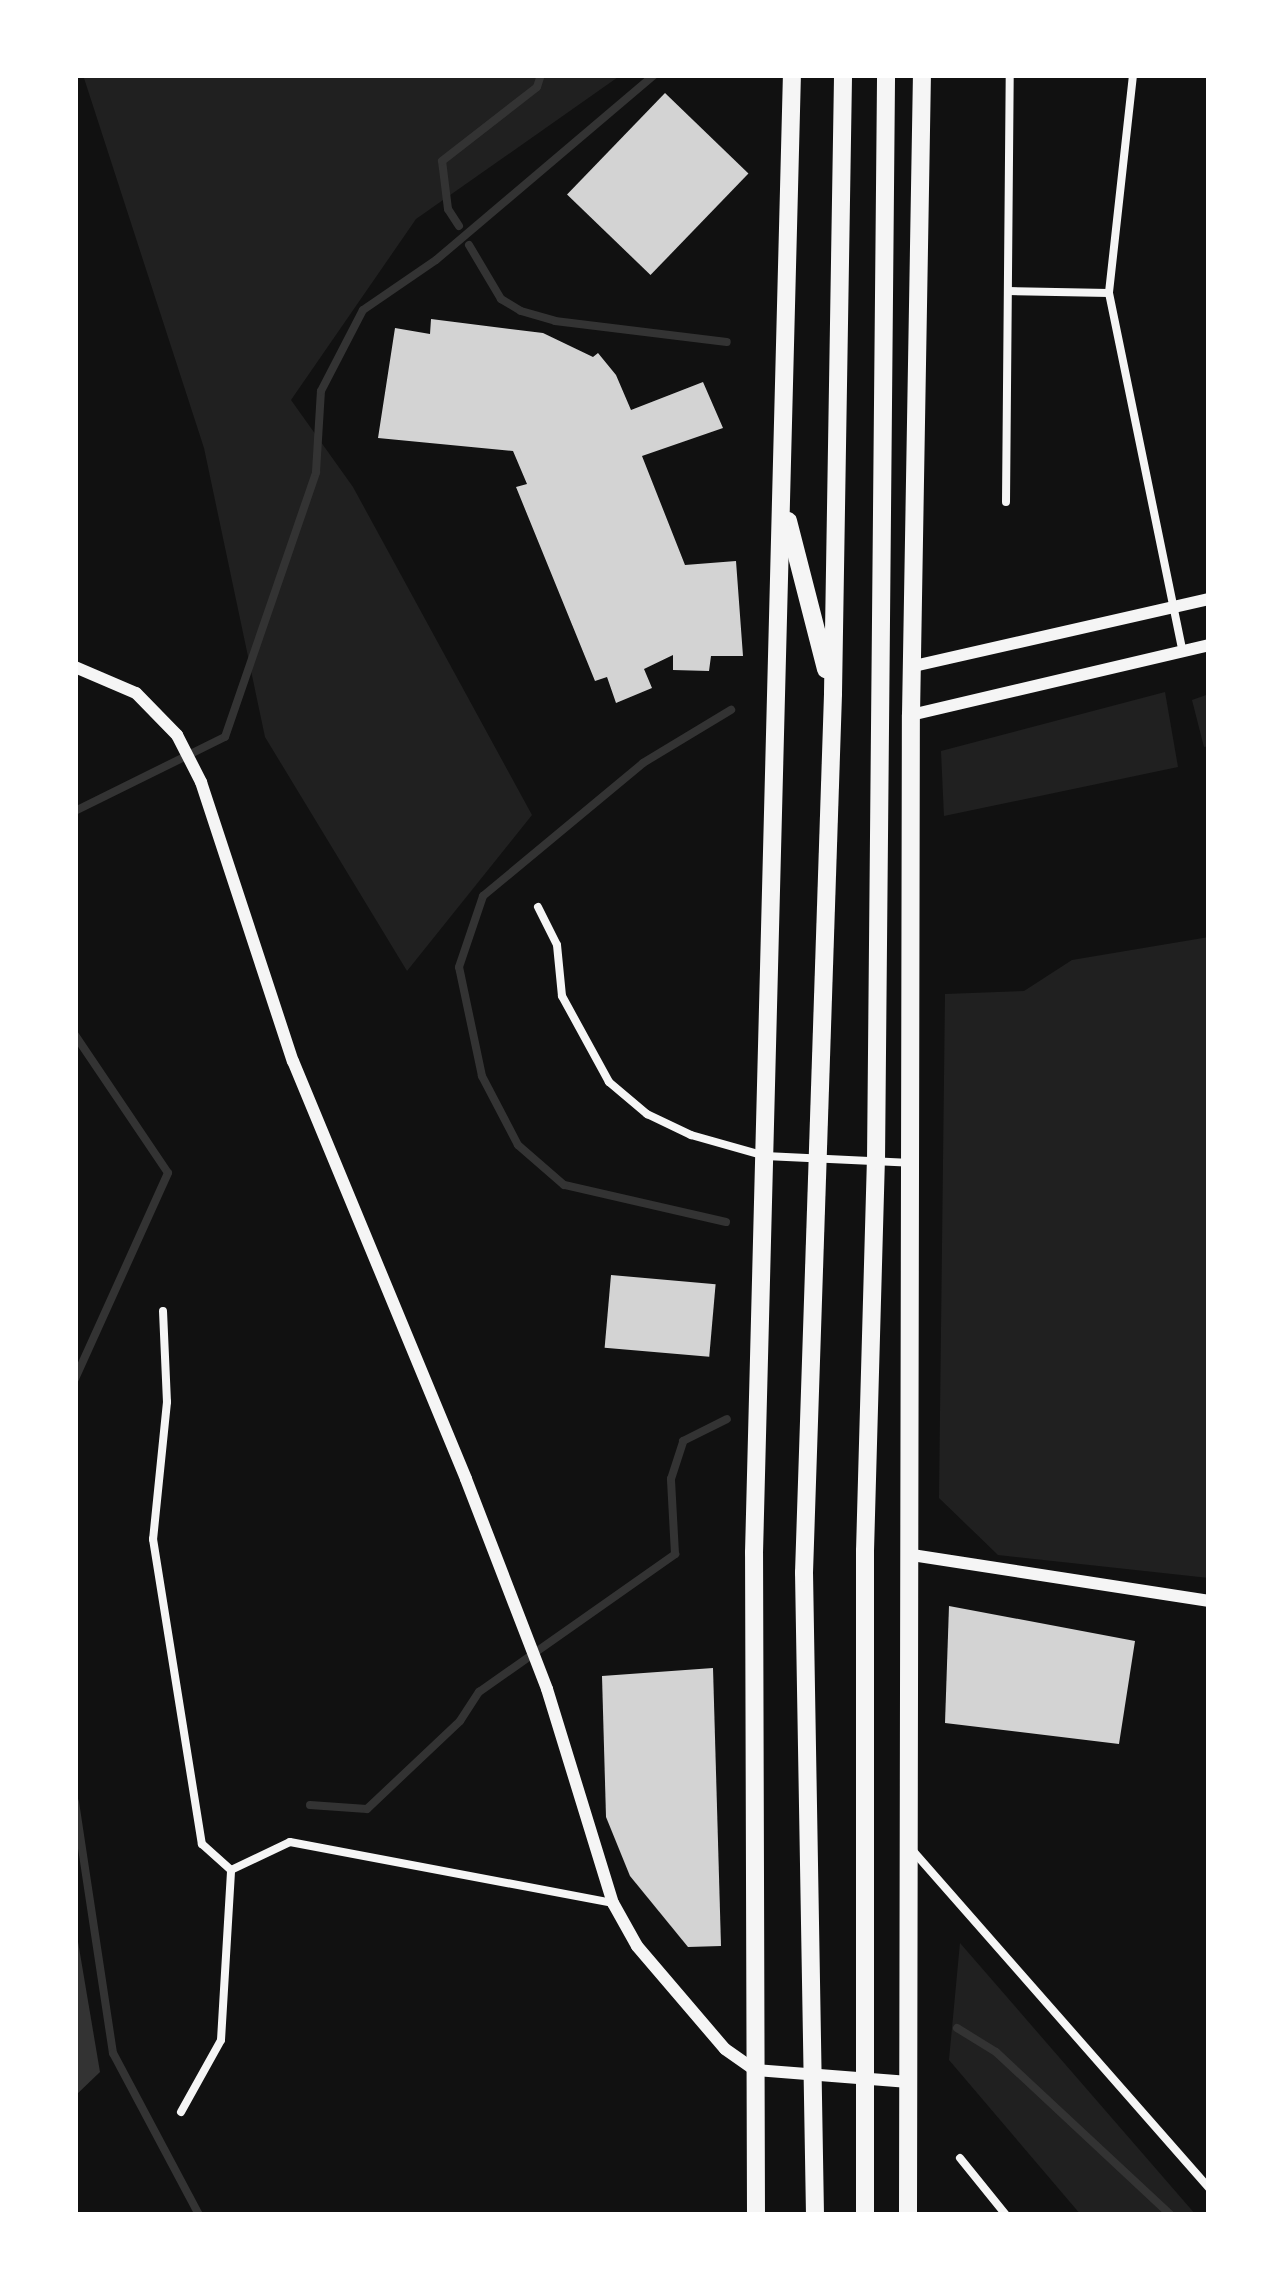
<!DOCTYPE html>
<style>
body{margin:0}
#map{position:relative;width:1284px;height:2290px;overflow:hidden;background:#111;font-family:"Alegreya Sans",sans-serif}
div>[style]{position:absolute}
.green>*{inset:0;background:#202020}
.water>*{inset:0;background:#333}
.stream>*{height:8px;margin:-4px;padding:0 4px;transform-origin:4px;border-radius:4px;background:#333}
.building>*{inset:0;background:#d3d3d3;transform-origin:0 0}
.service>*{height:8px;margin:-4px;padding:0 4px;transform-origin:4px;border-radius:4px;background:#f5f5f5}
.minor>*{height:12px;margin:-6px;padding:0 6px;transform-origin:6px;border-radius:6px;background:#f5f5f5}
.tertiary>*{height:18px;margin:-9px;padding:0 9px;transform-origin:9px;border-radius:9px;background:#f5f5f5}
span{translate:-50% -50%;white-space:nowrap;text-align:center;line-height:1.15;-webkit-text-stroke:9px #fff;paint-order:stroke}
.frame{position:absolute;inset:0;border:78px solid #fff;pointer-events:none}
</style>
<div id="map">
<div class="green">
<i style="clip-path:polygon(83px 75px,621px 75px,416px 219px,291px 400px,353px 487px,532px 815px,407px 971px,265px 737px,204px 448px)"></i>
<i style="clip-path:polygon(1165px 692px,1178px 767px,944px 816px,941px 751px)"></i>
<i style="clip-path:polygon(1209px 694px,1209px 746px,1204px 747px,1192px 700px)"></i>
<i style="clip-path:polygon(1209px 937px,1209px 1578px,998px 1555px,939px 1498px,945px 994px,1024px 991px,1072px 960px)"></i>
<i style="clip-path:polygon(960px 1943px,1196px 2215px,1081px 2215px,949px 2060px)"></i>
</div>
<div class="water">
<i style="clip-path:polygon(75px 1924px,100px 2072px,75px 2096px)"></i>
</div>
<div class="stream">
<i style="left:459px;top:226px;width:20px;rotate:-123deg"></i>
<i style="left:448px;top:209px;width:48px;rotate:-97.1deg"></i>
<i style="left:442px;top:161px;width:120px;rotate:-37.9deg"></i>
<i style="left:537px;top:87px;width:13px;rotate:-72deg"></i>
<i style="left:469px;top:245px;width:63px;rotate:59.3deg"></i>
<i style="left:501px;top:299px;width:23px;rotate:31deg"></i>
<i style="left:521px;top:311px;width:35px;rotate:16deg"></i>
<i style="left:555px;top:321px;width:173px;rotate:7deg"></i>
<i style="left:75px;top:811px;width:167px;rotate:-26.3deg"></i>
<i style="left:225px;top:737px;width:280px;rotate:-71deg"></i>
<i style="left:316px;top:472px;width:81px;rotate:-86.5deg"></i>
<i style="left:321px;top:391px;width:91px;rotate:-62.6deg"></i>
<i style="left:363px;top:310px;width:88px;rotate:-34.4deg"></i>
<i style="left:436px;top:260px;width:286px;rotate:-40.3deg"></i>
<i style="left:75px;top:1035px;width:166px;rotate:56deg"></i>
<i style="left:168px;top:1173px;width:226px;rotate:114.3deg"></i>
<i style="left:726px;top:1222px;width:166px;rotate:-167.1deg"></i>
<i style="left:564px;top:1185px;width:61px;rotate:-139deg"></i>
<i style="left:518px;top:1145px;width:78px;rotate:-117.6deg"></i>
<i style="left:482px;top:1076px;width:111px;rotate:-101.9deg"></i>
<i style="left:459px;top:967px;width:75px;rotate:-71.3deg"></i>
<i style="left:483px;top:896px;width:208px;rotate:-39.7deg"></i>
<i style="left:643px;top:763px;width:103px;rotate:-31.1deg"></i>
<i style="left:75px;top:1802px;width:254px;rotate:81.4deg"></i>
<i style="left:113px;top:2053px;width:183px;rotate:62deg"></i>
<i style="left:310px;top:1805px;width:57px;rotate:4deg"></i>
<i style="left:367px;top:1809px;width:128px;rotate:-43.4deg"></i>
<i style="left:460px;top:1721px;width:35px;rotate:-57deg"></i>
<i style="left:479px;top:1692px;width:240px;rotate:-35.1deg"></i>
<i style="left:675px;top:1554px;width:75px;rotate:-93.1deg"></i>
<i style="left:671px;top:1479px;width:40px;rotate:-72deg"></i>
<i style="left:683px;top:1441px;width:49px;rotate:-26.6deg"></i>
<i style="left:957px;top:2028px;width:46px;rotate:31.6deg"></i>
<i style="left:996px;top:2052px;width:239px;rotate:43deg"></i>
</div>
<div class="building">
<i style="left:665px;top:93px;width:116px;height:141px;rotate:44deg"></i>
<i style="clip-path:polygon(431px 319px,543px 333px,593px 357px,598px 353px,616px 375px,631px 410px,703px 382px,723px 428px,642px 456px,685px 565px,736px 561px,743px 656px,711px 656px,709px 671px,673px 670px,673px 655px,644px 669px,652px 688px,616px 703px,607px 677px,595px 681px,516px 487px,527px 484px,513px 451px,378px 438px,395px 328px,430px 334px)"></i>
<i style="left:611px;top:1275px;width:105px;height:73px;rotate:5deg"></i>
<i style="clip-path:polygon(949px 1606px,1135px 1641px,1119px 1744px,945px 1723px)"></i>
<i style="clip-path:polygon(713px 1668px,721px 1946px,688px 1947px,630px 1876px,606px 1817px,602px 1676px)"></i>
</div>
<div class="service">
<i style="left:1133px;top:75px;width:219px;rotate:96.3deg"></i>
<i style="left:1109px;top:293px;width:364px;rotate:78.4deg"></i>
<i style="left:1009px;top:291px;width:100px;rotate:1.1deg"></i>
<i style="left:1006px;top:502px;width:427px;rotate:-89.5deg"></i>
<i style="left:538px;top:907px;width:42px;rotate:63.4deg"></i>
<i style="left:557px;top:945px;width:51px;rotate:84.4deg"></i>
<i style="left:562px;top:996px;width:98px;rotate:61.3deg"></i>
<i style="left:609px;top:1082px;width:50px;rotate:40.1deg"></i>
<i style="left:647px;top:1114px;width:49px;rotate:25.5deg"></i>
<i style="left:691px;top:1135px;width:77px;rotate:15.8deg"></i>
<i style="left:765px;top:1156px;width:146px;rotate:2.7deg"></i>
<i style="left:163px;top:1311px;width:91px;rotate:87.5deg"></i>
<i style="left:167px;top:1402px;width:138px;rotate:95.8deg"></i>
<i style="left:153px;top:1539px;width:309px;rotate:80.9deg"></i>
<i style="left:202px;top:1844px;width:39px;rotate:42deg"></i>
<i style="left:913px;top:1851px;width:449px;rotate:48.7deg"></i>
<i style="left:181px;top:2112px;width:82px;rotate:-60.9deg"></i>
<i style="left:221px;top:2040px;width:170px;rotate:-86.6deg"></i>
<i style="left:231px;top:1870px;width:65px;rotate:-25.4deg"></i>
<i style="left:290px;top:1842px;width:328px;rotate:10.7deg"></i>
<i style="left:960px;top:2158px;width:73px;rotate:51.1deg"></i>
</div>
<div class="minor">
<i style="left:914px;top:666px;width:303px;rotate:-12.8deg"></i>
<i style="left:75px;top:667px;width:66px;rotate:23.1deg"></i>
<i style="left:136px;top:693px;width:59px;rotate:45.7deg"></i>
<i style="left:177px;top:735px;width:53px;rotate:62.9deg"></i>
<i style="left:201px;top:782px;width:294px;rotate:71.8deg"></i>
<i style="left:293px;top:1061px;width:452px;rotate:67.5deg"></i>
<i style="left:466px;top:1479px;width:225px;rotate:68.9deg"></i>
<i style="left:547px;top:1689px;width:224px;rotate:72.9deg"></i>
<i style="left:613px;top:1903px;width:49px;rotate:60.8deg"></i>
<i style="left:637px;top:1946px;width:135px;rotate:49.5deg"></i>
<i style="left:725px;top:2049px;width:37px;rotate:35deg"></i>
<i style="left:755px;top:2070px;width:151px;rotate:4.5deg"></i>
<i style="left:911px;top:715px;width:306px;rotate:-13.2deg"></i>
<i style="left:912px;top:1555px;width:301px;rotate:8.8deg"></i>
</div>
<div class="tertiary">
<i style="left:788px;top:521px;width:153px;rotate:75.6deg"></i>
<i style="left:756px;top:2215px;width:662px;rotate:-90.17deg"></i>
<i style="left:754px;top:1553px;width:1478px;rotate:-88.53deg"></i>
<i style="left:815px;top:2215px;width:642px;rotate:-90.98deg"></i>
<i style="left:804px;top:1573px;width:880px;rotate:-88.11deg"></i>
<i style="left:833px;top:693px;width:618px;rotate:-89.07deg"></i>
<i style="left:865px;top:2215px;width:664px;rotate:-90deg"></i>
<i style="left:865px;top:1551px;width:390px;rotate:-88.4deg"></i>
<i style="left:876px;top:1161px;width:1086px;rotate:-89.47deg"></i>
<i style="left:908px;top:2215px;width:1500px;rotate:-89.89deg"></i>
<i style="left:911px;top:715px;width:640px;rotate:-89.02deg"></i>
</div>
<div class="frame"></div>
</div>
